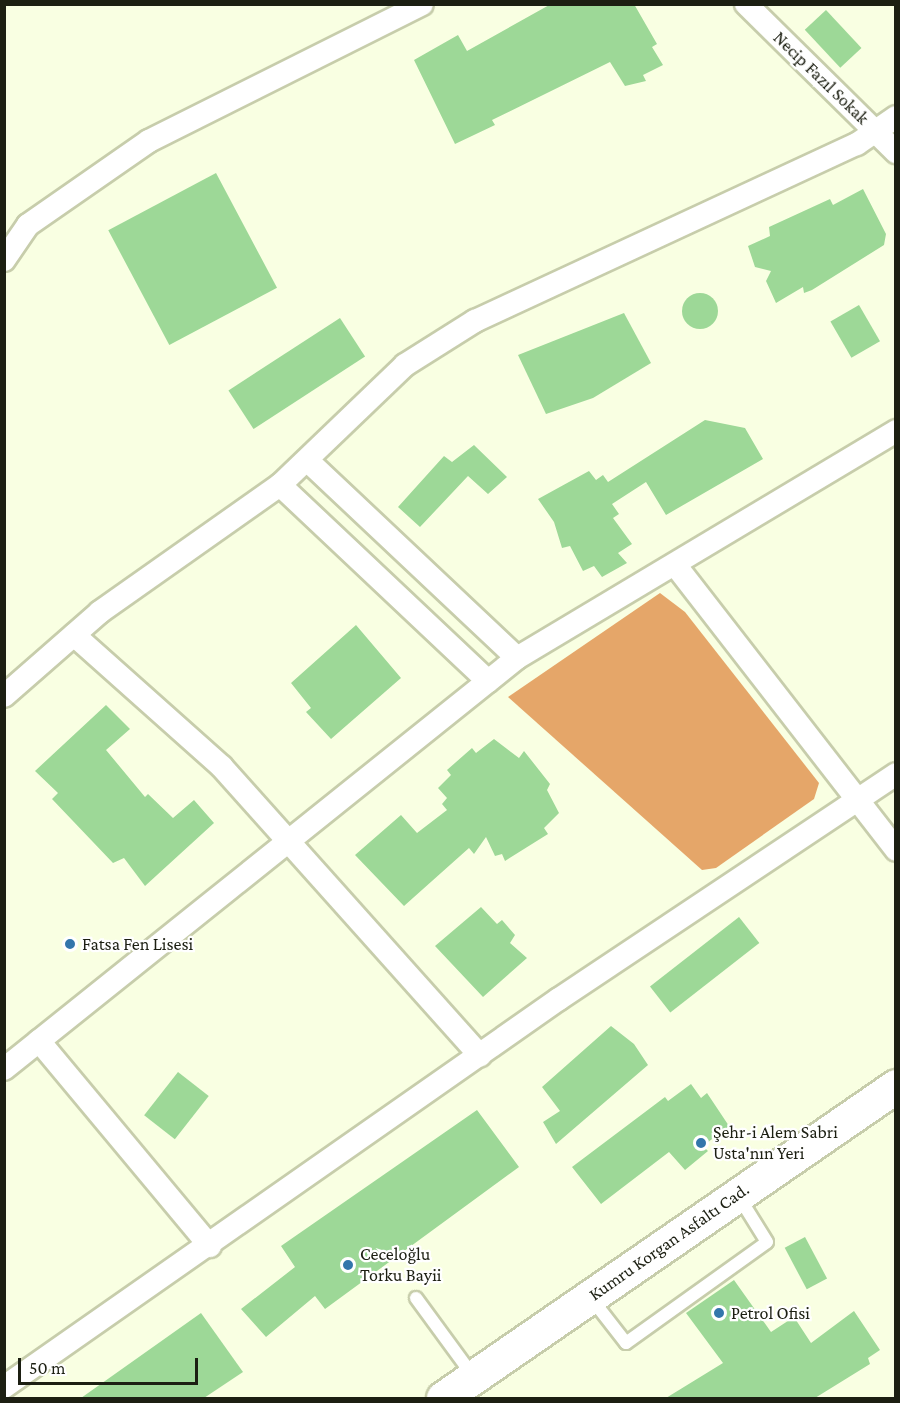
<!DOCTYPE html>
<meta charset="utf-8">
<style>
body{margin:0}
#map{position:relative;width:900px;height:1403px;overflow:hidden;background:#f9ffe2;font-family:"Crimson Pro",serif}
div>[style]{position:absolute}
.forest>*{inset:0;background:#e5a669}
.building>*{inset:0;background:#9dd897;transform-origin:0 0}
.round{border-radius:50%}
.roads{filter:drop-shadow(2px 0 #c7cdab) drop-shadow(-2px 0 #c7cdab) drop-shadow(0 2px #c7cdab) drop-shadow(0 -2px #c7cdab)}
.lane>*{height:12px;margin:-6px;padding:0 6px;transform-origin:6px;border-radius:6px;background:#fff}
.street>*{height:22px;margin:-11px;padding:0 11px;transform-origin:11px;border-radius:11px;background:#fff}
.secondary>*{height:33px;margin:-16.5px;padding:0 16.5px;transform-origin:16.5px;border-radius:16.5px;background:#fff}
.dots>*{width:16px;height:16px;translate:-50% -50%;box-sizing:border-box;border:3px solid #fff;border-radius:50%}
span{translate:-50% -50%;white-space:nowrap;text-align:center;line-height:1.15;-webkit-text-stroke:4.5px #fff;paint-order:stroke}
.street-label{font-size:18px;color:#1c1f12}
.poi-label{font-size:18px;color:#1c1f12}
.left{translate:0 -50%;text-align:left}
.frame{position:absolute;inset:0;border:6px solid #1c1f12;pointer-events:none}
.scale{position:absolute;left:18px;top:1358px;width:180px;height:27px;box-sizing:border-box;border:3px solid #1c1f12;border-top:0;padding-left:8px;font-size:18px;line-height:21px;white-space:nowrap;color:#1c1f12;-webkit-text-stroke:4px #fff;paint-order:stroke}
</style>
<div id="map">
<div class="forest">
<i style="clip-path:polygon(660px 593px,685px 612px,819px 783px,814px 799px,716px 868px,702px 870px,508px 697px)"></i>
</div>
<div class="building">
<i style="clip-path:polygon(551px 4px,634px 4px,657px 44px,652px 47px,663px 65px,643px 75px,646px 81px,625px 86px,610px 62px,492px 120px,495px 125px,455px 144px,414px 60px,458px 35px,467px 51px)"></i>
<i style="left:826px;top:10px;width:52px;height:29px;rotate:47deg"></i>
<i style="left:216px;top:173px;width:130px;height:122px;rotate:62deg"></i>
<i style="clip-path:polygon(863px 189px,886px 234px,884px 245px,812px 290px,804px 293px,803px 287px,776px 303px,766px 281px,771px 271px,755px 267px,748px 246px,770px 236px,769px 227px,830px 199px,833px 205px)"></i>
<i class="round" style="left:682px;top:293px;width:36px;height:36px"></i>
<i style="left:859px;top:305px;width:42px;height:33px;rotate:60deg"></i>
<i style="clip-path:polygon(624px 313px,651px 363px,593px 398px,546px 414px,518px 355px)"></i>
<i style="left:340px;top:318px;width:46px;height:133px;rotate:57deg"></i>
<i style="clip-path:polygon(705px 420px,745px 428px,763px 459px,666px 515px,646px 482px,612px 504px,619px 514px,613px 518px,632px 544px,618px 553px,627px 563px,602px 577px,594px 566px,583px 571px,570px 546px,562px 548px,554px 522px,538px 499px,589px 471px,596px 480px,603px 475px,608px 482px)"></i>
<i style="clip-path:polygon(474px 445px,507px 477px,488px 494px,468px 476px,420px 527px,398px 507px,444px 456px,452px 462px)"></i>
<i style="clip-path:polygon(356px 625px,401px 678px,331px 739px,306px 712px,311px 708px,291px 683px)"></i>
<i style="clip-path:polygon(106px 705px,130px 729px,106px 750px,145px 797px,148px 794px,173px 818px,194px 800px,214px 823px,145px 886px,124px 858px,113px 863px,52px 799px,58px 793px,35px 771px)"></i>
<i style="clip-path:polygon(494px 739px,519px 758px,524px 751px,550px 784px,547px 790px,559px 813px,544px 828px,548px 834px,505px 861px,502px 854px,495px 856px,486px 837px,474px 854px,469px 848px,404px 906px,355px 855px,401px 815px,417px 833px,447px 810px,442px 804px,447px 798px,438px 788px,451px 775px,447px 770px,472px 748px,476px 753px)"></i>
<i style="clip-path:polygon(481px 907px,497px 924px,502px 920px,515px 935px,510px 943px,527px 958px,483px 997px,435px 946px)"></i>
<i style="left:739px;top:917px;width:33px;height:113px;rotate:52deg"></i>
<i style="clip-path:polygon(611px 1026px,634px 1044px,648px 1065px,556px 1144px,543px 1122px,560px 1111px,542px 1087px)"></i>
<i style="left:178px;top:1072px;width:39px;height:55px;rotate:38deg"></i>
<i style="clip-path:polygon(691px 1084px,701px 1098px,707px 1093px,729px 1126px,703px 1146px,708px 1151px,685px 1170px,669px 1152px,601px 1204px,572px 1167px,665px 1097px,668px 1101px)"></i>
<i style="clip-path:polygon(477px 1110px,519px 1167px,325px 1309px,315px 1296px,266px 1337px,241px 1309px,295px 1267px,281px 1246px)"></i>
<i style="left:805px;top:1237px;width:47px;height:23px;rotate:62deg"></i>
<i style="clip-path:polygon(734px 1280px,771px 1332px,794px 1317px,811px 1343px,854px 1311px,880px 1350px,868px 1358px,870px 1364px,815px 1398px,666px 1398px,723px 1363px,686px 1313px)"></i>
<i style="clip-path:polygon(201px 1313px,243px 1372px,204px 1398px,81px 1398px)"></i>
</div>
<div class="roads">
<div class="lane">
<i style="left:416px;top:1298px;width:97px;rotate:53.8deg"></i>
<i style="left:591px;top:1298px;width:57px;rotate:52.1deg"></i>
<i style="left:626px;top:1343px;width:173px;rotate:-35.6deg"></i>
<i style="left:767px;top:1242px;width:53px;rotate:-121.9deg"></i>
</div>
<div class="street">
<i style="left:746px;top:4px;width:211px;rotate:44.6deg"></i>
<i style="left:4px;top:260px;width:42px;rotate:-55.6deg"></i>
<i style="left:28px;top:225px;width:147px;rotate:-34.8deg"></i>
<i style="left:149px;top:141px;width:305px;rotate:-26.6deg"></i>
<i style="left:308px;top:461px;width:287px;rotate:43.3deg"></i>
<i style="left:280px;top:485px;width:286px;rotate:43.3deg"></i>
<i style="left:676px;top:566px;width:359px;rotate:52.2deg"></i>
<i style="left:74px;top:635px;width:198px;rotate:41.7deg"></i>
<i style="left:222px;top:767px;width:387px;rotate:48.2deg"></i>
<i style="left:4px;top:696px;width:128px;rotate:-41.2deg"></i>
<i style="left:100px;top:612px;width:220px;rotate:-35.2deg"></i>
<i style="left:280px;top:485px;width:173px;rotate:-43.8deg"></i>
<i style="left:405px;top:365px;width:83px;rotate:-32.2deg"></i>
<i style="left:475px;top:321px;width:421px;rotate:-24.9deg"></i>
<i style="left:857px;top:144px;width:47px;rotate:-34.7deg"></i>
<i style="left:39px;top:1041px;width:267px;rotate:50.2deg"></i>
<i style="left:4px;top:1069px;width:657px;rotate:-38.7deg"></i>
<i style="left:517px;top:658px;width:442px;rotate:-30.9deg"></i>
<i style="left:4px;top:1387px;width:677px;rotate:-34.96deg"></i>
<i style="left:559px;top:999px;width:405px;rotate:-33.7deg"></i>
</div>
<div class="secondary">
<i style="left:443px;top:1398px;width:550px;rotate:-34.56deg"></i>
</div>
</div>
<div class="dots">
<i style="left:70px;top:944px;background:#3376ab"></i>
<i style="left:701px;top:1143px;background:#3376ab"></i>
<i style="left:348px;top:1265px;background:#3376ab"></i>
<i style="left:719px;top:1313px;background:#3376ab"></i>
</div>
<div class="street-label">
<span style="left:821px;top:78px;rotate:44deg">Necip Fazıl Sokak</span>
<span style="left:669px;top:1242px;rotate:-35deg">Kumru Korgan Asfaltı Cad.</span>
</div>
<div class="poi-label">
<span class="left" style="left:82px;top:944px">Fatsa Fen Lisesi</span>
<span class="left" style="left:713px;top:1143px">Şehr-i Alem Sabri<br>Usta'nın Yeri</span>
<span class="left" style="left:360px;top:1265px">Ceceloğlu<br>Torku Bayii</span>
<span class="left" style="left:731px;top:1313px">Petrol Ofisi</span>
</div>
<div class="frame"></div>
<div class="scale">50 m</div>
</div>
